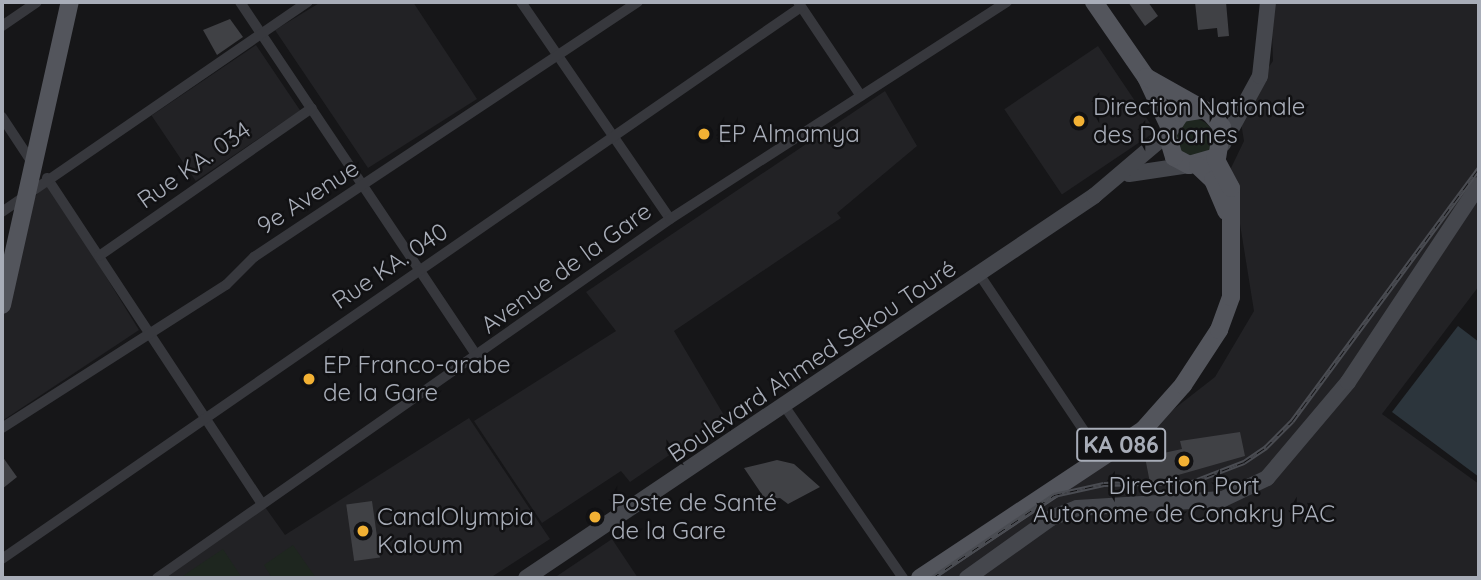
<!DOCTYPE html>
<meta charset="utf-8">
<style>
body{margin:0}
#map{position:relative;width:1481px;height:580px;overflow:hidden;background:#161618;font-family:Quicksand,sans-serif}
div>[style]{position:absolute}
.built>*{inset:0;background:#222225;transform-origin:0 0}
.green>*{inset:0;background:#1e261f}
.round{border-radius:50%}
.water>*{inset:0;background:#2c353c}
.building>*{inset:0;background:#404145;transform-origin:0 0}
.street>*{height:10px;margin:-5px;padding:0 5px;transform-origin:5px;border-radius:5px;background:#37383d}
.secondary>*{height:16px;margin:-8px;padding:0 8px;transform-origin:8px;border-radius:8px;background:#45474d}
.primary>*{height:18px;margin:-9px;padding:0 9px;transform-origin:9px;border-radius:9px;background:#53555c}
.rail>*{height:5px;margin-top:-2.5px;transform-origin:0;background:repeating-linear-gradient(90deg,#111113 0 8px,#4a4c52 0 16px);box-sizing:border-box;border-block:2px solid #4a4c52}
.dots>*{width:19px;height:19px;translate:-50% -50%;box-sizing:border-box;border:4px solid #111113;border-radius:50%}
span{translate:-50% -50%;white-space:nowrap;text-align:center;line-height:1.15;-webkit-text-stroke:5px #111113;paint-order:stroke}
.shield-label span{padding:2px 5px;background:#111113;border:2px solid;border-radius:5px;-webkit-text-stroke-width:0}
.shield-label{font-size:23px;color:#a8adb8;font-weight:700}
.poi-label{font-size:24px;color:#a8adb8}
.left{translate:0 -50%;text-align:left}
.street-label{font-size:24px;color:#a8adb8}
.frame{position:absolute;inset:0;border:4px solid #a8adb8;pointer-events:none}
</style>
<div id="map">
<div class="built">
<i style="clip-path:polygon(321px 2px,413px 2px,477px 99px,368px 168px,275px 30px)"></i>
<i style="clip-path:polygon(1271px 2px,1479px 2px,1479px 286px,1382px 414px,1479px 484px,1479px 578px,936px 578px,1102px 465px,1215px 377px,1254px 311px,1231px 168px,1244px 141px,1239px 110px,1273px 61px)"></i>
<i style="left:256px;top:45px;width:79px;height:126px;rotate:56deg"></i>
<i style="left:1098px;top:46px;width:103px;height:113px;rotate:56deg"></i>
<i style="clip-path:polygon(885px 91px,917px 146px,837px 213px,841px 218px,674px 331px,725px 417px,630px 482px,621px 471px,542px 523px,474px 421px,616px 331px,586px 292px)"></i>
<i style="clip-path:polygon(47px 181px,139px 330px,2px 421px,2px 321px,28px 206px)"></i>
<i style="clip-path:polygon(469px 418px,550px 539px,490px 578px,159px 578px,265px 507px,285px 535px)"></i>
<i style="clip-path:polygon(612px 539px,638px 578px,554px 578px)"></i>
</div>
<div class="green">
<i class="round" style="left:1175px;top:119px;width:38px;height:38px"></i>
<i style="clip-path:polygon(293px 545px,316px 578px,272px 578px,264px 565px)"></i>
<i style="clip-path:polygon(223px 549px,242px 578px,180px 578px,205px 561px)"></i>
</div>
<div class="water">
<i style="clip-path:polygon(1458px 326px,1479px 342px,1479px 477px,1392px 412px)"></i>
</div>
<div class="building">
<i style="clip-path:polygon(1128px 2px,1148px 2px,1158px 16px,1145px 26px)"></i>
<i style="clip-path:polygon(1195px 2px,1226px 2px,1229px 36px,1218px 37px,1217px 28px,1198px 30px)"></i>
<i style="clip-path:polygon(230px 19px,243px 37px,217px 55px,203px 30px)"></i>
<i style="clip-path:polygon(1240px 432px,1245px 456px,1150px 483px,1145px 457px,1182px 449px,1180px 441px)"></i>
<i style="clip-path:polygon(2px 456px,17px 477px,2px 489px)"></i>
<i style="clip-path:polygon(777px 460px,794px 464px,820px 487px,788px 504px,780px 498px,765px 499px,744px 468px)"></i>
<i style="left:372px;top:501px;width:57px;height:26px;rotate:82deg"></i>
</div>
<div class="street">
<i style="left:240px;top:2px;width:428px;rotate:56.2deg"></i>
<i style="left:521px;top:2px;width:263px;rotate:55.5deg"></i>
<i style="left:798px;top:2px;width:113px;rotate:56.2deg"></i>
<i style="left:2px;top:26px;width:42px;rotate:-34.4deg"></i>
<i style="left:2px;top:117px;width:56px;rotate:56.6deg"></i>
<i style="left:47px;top:178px;width:387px;rotate:56.6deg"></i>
<i style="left:2px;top:212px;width:371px;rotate:-34.5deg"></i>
<i style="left:99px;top:256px;width:259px;rotate:-34.8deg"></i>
<i style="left:979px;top:274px;width:221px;rotate:56.2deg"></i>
<i style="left:785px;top:407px;width:208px;rotate:55.4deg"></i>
<i style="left:2px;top:428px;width:266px;rotate:-32.6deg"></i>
<i style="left:226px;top:285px;width:40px;rotate:-45deg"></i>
<i style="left:254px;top:257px;width:461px;rotate:-33.6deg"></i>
<i style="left:2px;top:559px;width:971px;rotate:-34.64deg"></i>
<i style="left:157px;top:578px;width:626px;rotate:-34.98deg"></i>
<i style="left:670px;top:219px;width:401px;rotate:-32.8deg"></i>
</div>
<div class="secondary">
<i style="left:1223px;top:144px;width:77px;rotate:-61.4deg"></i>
<i style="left:1260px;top:76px;width:74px;rotate:-83.8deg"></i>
<i style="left:1129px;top:174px;width:61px;rotate:-8.5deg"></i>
<i style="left:526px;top:578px;width:685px;rotate:-33.92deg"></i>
<i style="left:1094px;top:196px;width:96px;rotate:-40.3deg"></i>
<i style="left:967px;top:578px;width:103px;rotate:-35.5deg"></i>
<i style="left:1051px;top:518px;width:28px;rotate:-21deg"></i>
<i style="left:1077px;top:508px;width:146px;rotate:-3.5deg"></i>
<i style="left:1223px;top:499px;width:49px;rotate:-25.5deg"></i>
<i style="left:1267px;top:478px;width:126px;rotate:-49.8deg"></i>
<i style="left:1348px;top:382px;width:237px;rotate:-56.4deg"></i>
</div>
<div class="primary">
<i style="left:1094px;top:2px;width:91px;rotate:55.3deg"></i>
<i style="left:1146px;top:77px;width:54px;rotate:64.9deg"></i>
<i style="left:1146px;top:77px;width:73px;rotate:29.4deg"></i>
<i style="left:1210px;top:113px;width:18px;rotate:49deg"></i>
<i style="left:1222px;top:127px;width:30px;rotate:99deg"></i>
<i style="left:1217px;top:157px;width:29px;rotate:164deg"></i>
<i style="left:1189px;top:165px;width:17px;rotate:-152deg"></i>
<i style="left:1174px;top:157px;width:24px;rotate:-107deg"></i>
<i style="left:1167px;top:134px;width:25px;rotate:-56deg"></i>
<i style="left:1181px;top:113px;width:19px;rotate:-9deg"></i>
<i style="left:1198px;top:166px;width:21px;rotate:43deg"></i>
<i style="left:1213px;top:180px;width:34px;rotate:67deg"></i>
<i style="left:2px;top:305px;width:311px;rotate:-77.4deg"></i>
<i style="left:920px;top:578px;width:269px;rotate:-33.6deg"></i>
<i style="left:1144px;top:429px;width:59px;rotate:-48.4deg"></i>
<i style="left:1183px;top:385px;width:66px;rotate:-56.8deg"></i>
<i style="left:1219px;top:330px;width:35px;rotate:-70deg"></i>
<i style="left:1231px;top:297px;width:109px;rotate:-90deg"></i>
<i style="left:1231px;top:188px;width:34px;rotate:-118deg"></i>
</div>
<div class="rail">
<i style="left:932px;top:578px;width:148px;rotate:-34.2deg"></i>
<i style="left:1054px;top:495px;width:51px;rotate:-12.4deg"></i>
<i style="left:1104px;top:484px;width:88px;rotate:-1.3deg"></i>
<i style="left:1192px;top:482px;width:56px;rotate:-21deg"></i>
<i style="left:1244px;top:462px;width:27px;rotate:-34deg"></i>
<i style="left:1266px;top:447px;width:37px;rotate:-45deg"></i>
<i style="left:1292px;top:421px;width:315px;rotate:-53.5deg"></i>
</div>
<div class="dots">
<i style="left:1079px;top:121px;background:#f2b134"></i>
<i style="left:704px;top:134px;background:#f2b134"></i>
<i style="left:309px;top:379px;background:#f2b134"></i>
<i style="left:1184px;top:461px;background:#f2b134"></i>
<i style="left:595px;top:517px;background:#f2b134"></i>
<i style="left:363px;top:531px;background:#f2b134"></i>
</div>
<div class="shield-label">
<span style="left:1121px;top:445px">KA 086</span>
</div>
<div class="poi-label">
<span class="left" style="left:1093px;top:121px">Direction Nationale<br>des Douanes</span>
<span class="left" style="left:718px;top:134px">EP Almamya</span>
<span class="left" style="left:323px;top:379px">EP Franco-arabe<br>de la Gare</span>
<span style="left:1184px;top:500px">Direction Port<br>Autonome de Conakry PAC</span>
<span class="left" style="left:611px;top:517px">Poste de Santé<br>de la Gare</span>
<span class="left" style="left:377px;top:531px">CanalOlympia<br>Kaloum</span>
</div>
<div class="street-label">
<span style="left:194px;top:165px;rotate:-35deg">Rue KA. 034</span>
<span style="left:308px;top:197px;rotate:-33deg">9e Avenue</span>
<span style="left:390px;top:266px;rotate:-34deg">Rue KA. 040</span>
<span style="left:566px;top:268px;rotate:-36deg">Avenue de la Gare</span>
<span style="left:812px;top:361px;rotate:-34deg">Boulevard Ahmed Sekou Touré</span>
</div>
<div class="frame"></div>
</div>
